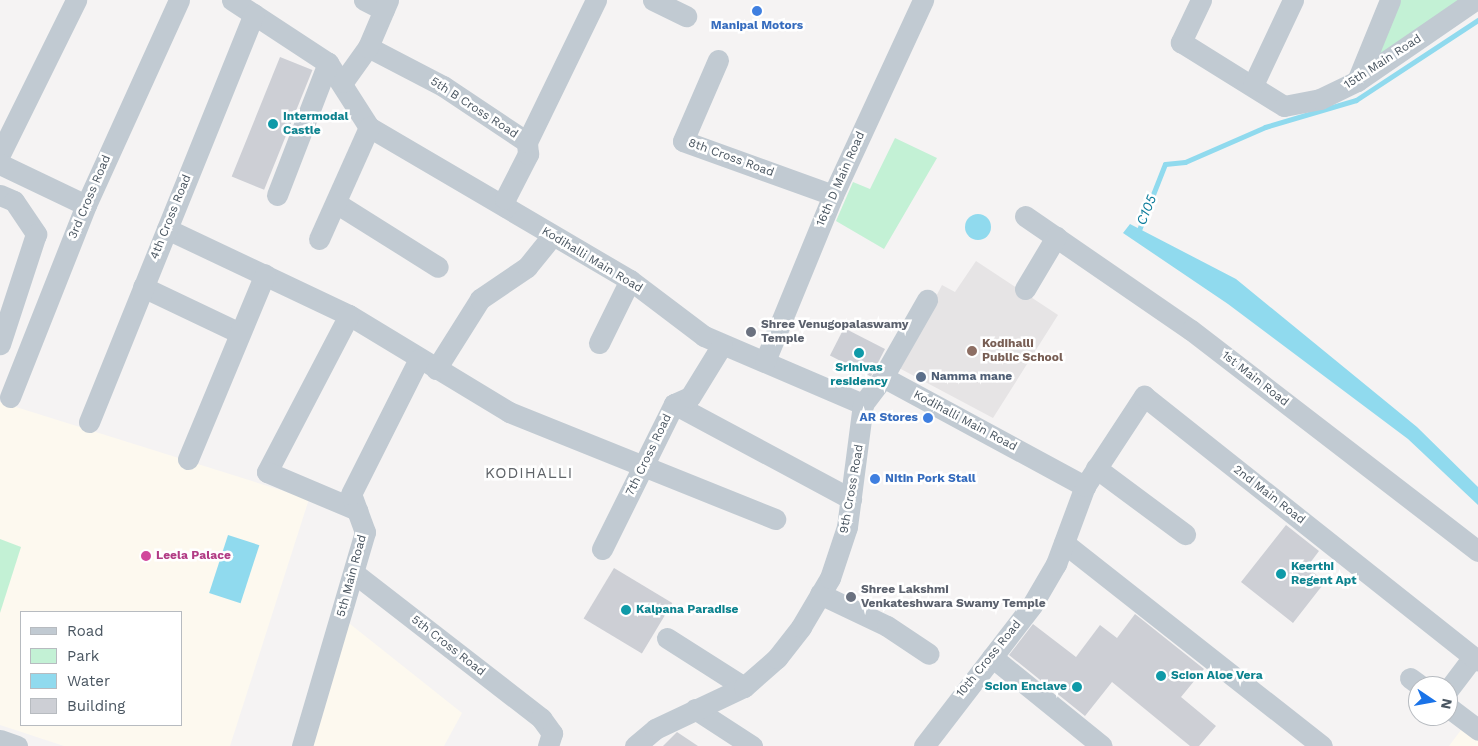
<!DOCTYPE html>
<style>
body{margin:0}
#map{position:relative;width:1478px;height:746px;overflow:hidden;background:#f5f3f3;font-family:"Work Sans",sans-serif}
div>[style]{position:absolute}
.commercial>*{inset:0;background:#fdf9ef}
.education>*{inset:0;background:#e6e4e5}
.green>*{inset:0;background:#c3f1d5}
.water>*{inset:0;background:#90daee;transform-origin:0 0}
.round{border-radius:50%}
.stream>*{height:5px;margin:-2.5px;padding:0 2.5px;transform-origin:2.5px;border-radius:2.5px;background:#90daee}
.building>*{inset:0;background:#cdcfd5;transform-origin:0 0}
.minor>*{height:21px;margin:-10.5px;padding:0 10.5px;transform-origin:10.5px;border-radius:10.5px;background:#c1cad2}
.dots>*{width:14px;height:14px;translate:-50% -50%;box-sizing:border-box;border:2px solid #fff;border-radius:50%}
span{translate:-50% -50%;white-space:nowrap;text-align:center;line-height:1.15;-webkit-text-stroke:5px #fff;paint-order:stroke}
.shop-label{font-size:12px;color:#366cbe;font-weight:700}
.right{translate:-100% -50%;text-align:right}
.left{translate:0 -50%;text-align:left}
.street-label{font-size:12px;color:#4a5661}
.culture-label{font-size:12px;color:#0d838f;font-weight:700}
.worship-label{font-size:12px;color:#5b616d;font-weight:700}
.education-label{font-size:12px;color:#785e54;font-weight:700}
.service-label{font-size:12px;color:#4e5e75;font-weight:700}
.hotel-label{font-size:12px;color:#b23c85;font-weight:700}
.water-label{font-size:14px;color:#0c7c9b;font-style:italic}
.quarter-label{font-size:15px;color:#5f6368;letter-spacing:1px}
.legend{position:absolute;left:20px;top:611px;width:162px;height:115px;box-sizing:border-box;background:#fff;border:1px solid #b7bbc0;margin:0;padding:6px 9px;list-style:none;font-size:15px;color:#4a5661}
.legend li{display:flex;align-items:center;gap:10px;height:25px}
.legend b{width:25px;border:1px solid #b7bbc0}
.north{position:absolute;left:1408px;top:676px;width:50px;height:50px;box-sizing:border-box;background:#fff;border:1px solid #b7bbc0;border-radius:50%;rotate:102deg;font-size:14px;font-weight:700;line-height:20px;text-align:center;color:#4a5661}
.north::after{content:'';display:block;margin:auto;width:18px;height:22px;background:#1a73e8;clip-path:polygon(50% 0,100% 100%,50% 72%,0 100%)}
</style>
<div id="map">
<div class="commercial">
<i style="clip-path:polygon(evenodd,0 402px,309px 499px,230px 746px,64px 746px,0 725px,0 402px,21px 612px,181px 612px,181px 725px,21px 725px,21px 612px)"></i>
<i style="clip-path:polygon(345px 620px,462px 713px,444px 746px,308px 746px)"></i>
<i style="clip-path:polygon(1464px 726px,1478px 737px,1478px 746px,1449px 746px)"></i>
</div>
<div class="education">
<i style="clip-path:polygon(976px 261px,1058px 315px,993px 418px,899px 368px,942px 285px,955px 292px)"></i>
</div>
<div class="green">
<i style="clip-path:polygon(1393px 0,1461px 0,1362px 69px)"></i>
<i style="clip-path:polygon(895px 138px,937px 158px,884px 249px,836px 221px,853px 182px,870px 189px)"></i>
<i style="clip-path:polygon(0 539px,21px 547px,0 613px)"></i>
</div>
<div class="water">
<i class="round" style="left:965px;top:214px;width:26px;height:26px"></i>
<i style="clip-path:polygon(1130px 224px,1236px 279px,1417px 427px,1478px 487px,1478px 505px,1408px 439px,1228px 304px,1123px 233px)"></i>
<i style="left:228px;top:535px;width:33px;height:61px;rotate:18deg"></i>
</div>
<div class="stream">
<i style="left:1137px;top:235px;width:76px;rotate:-68.5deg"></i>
<i style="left:1165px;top:164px;width:20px;rotate:-6deg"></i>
<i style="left:1185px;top:162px;width:87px;rotate:-23.6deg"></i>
<i style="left:1265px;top:127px;width:95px;rotate:-16.5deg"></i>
<i style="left:1356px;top:100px;width:146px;rotate:-33.3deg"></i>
</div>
<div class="building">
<i style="left:280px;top:57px;width:35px;height:129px;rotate:22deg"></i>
<i style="left:844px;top:328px;width:46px;height:31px;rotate:27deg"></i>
<i style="clip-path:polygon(1286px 525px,1319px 551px,1307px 567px,1325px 582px,1293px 623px,1241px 582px)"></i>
<i style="left:614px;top:568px;width:68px;height:59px;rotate:31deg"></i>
<i style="clip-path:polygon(1135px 614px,1204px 669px,1181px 697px,1216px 726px,1199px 746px,1190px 746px,1112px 682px,1085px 716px,1009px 655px,1033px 624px,1076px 657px,1100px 625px,1117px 638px)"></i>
<i style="clip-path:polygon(677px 732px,698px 746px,663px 746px)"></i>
</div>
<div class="minor">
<i style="left:232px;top:0;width:115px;rotate:33.3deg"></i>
<i style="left:328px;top:63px;width:76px;rotate:57.4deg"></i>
<i style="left:369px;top:127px;width:303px;rotate:30.4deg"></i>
<i style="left:630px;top:280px;width:93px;rotate:37.1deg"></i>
<i style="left:704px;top:336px;width:173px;rotate:23.2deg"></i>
<i style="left:863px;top:404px;width:34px;rotate:-53deg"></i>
<i style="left:883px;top:377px;width:230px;rotate:28.4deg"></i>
<i style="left:364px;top:0;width:22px;rotate:27deg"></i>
<i style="left:653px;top:0;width:37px;rotate:26deg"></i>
<i style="left:1201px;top:0;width:47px;rotate:115.5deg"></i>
<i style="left:1181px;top:42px;width:121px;rotate:31.9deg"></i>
<i style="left:1284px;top:106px;width:37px;rotate:-11deg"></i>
<i style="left:1320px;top:99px;width:41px;rotate:-25.9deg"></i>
<i style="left:1357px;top:81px;width:143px;rotate:-34.5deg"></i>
<i style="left:368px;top:47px;width:85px;rotate:27.5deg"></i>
<i style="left:443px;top:86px;width:101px;rotate:33.7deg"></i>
<i style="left:718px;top:60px;width:88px;rotate:113.4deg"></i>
<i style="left:683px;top:141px;width:159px;rotate:19.8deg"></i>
<i style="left:1357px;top:81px;width:87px;rotate:-67.8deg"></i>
<i style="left:343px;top:82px;width:43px;rotate:-54.5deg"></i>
<i style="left:368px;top:47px;width:51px;rotate:-66.9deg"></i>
<i style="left:1253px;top:85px;width:94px;rotate:-64.8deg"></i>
<i style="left:0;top:154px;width:172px;rotate:-63.7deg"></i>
<i style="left:0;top:164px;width:95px;rotate:25.5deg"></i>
<i style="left:0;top:195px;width:15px;rotate:23deg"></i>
<i style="left:14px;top:201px;width:40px;rotate:56deg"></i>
<i style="left:36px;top:234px;width:116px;rotate:108.1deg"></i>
<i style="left:277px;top:195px;width:142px;rotate:-68.9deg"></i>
<i style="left:336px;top:203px;width:120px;rotate:32.1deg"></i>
<i style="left:506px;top:207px;width:8px;rotate:-97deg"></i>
<i style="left:505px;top:199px;width:51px;rotate:-62.9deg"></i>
<i style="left:528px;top:154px;width:12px;rotate:-95deg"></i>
<i style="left:527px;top:142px;width:158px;rotate:-64.1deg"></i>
<i style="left:1025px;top:216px;width:201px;rotate:34.5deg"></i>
<i style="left:1191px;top:330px;width:362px;rotate:37.6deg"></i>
<i style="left:167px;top:229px;width:201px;rotate:25.3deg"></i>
<i style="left:349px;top:315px;width:187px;rotate:31.2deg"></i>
<i style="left:509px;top:412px;width:287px;rotate:21.9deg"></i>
<i style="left:319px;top:239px;width:123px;rotate:-65.9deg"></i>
<i style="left:143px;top:287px;width:107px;rotate:25.4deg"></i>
<i style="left:1025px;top:289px;width:61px;rotate:-59.2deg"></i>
<i style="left:349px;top:315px;width:177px;rotate:117.6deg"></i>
<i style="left:267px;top:472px;width:98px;rotate:22.9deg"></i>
<i style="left:599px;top:343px;width:70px;rotate:-63.8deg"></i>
<i style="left:765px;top:361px;width:179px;rotate:-67.7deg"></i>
<i style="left:833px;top:195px;width:215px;rotate:-65.2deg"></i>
<i style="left:436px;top:369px;width:83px;rotate:-57.8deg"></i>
<i style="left:480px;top:299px;width:57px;rotate:-34.2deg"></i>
<i style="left:527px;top:267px;width:38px;rotate:-51deg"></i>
<i style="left:883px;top:377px;width:89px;rotate:-60.3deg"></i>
<i style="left:10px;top:397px;width:206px;rotate:-68.4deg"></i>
<i style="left:86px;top:205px;width:225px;rotate:-65.6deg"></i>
<i style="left:674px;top:404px;width:201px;rotate:28.2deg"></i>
<i style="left:89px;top:422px;width:440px;rotate:-68deg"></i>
<i style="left:188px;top:459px;width:200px;rotate:-67.4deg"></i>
<i style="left:1096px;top:468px;width:111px;rotate:36.6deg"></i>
<i style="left:1064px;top:543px;width:328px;rotate:38.2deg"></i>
<i style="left:602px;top:549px;width:162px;rotate:-63.6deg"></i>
<i style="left:674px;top:404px;width:17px;rotate:-24deg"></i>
<i style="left:690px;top:397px;width:61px;rotate:-58.4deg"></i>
<i style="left:354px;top:573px;width:237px;rotate:37.8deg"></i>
<i style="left:541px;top:718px;width:19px;rotate:54deg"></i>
<i style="left:552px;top:733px;width:14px;rotate:107deg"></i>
<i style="left:820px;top:594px;width:74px;rotate:25.5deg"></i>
<i style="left:887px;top:626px;width:50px;rotate:33.7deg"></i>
<i style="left:667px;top:638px;width:91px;rotate:32.5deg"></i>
<i style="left:992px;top:657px;width:141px;rotate:39deg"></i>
<i style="left:1410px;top:678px;width:14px;rotate:36deg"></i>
<i style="left:1448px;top:690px;width:41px;rotate:-52.9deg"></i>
<i style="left:1448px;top:707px;width:38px;rotate:37deg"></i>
<i style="left:695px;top:709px;width:68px;rotate:33deg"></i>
<i style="left:0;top:740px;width:18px;rotate:19deg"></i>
<i style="left:302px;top:746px;width:223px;rotate:-73.6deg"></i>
<i style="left:365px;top:532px;width:40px;rotate:-110.2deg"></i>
<i style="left:351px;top:494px;width:151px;rotate:-63.3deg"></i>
<i style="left:635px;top:746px;width:26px;rotate:-40deg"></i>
<i style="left:655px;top:729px;width:98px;rotate:-25.3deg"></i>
<i style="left:744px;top:687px;width:44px;rotate:-41.3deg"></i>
<i style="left:777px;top:658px;width:39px;rotate:-52deg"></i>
<i style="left:801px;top:627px;width:57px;rotate:-59.4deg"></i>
<i style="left:830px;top:578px;width:54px;rotate:-71.6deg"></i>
<i style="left:847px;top:527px;width:124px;rotate:-82.6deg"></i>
<i style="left:924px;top:746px;width:178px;rotate:-52.5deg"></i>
<i style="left:1032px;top:605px;width:48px;rotate:-59.7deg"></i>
<i style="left:1056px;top:564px;width:83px;rotate:-69.6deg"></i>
<i style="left:1085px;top:486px;width:108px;rotate:-56.8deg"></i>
<i style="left:1144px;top:396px;width:426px;rotate:38.4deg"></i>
</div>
<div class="dots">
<i style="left:757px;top:11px;background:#3f7fe0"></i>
<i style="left:273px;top:124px;background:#0f9aa8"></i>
<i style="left:751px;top:332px;background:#6b7280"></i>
<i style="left:972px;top:351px;background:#8d6e63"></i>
<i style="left:859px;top:353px;background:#0f9aa8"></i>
<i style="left:921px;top:377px;background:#5c6f8a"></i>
<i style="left:928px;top:418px;background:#3f7fe0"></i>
<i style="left:875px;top:479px;background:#3f7fe0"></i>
<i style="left:146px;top:556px;background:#d1479c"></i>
<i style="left:1281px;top:574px;background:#0f9aa8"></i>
<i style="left:851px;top:597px;background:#6b7280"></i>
<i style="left:626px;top:610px;background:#0f9aa8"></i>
<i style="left:1161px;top:676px;background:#0f9aa8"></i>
<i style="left:1077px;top:687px;background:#0f9aa8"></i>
</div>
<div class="shop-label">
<span style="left:757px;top:26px">Manipal Motors</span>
<span class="right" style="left:918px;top:418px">AR Stores</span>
<span class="left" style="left:885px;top:479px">Nitin Pork Stall</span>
</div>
<div class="street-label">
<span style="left:1383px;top:62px;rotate:-33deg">15th Main Road</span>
<span style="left:474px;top:108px;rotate:33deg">5th B Cross Road</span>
<span style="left:731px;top:158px;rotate:20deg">8th Cross Road</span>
<span style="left:841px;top:179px;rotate:-66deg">16th D Main Road</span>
<span style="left:90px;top:197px;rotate:-67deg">3rd Cross Road</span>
<span style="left:171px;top:217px;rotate:-68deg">4th Cross Road</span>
<span style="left:592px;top:260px;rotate:31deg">Kodihalli Main Road</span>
<span style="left:1255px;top:379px;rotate:38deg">1st Main Road</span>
<span style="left:965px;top:421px;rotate:28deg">Kodihalli Main Road</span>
<span style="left:649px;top:455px;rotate:-64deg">7th Cross Road</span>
<span style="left:852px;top:489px;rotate:-80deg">9th Cross Road</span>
<span style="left:1269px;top:495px;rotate:38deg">2nd Main Road</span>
<span style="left:352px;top:576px;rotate:-75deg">5th Main Road</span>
<span style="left:448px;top:646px;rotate:38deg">5th Cross Road</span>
<span style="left:989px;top:659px;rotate:-51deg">10th Cross Road</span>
</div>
<div class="culture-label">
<span class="left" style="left:283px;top:124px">Intermodal<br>Castle</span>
<span style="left:859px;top:375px">Srinivas<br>residency</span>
<span class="left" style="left:1291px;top:574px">Keerthi<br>Regent Apt</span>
<span class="left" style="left:636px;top:610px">Kalpana Paradise</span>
<span class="left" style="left:1171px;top:676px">Scion Aloe Vera</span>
<span class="right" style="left:1067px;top:687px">Scion Enclave</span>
</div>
<div class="worship-label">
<span class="left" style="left:761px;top:332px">Shree Venugopalaswamy<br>Temple</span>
<span class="left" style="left:861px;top:597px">Shree Lakshmi<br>Venkateshwara Swamy Temple</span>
</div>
<div class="education-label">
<span class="left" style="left:982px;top:351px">Kodihalli<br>Public School</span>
</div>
<div class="service-label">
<span class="left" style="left:931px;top:377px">Namma mane</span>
</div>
<div class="hotel-label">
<span class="left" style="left:156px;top:556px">Leela Palace</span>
</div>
<div class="water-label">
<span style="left:1146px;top:210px;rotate:-68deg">C105</span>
</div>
<div class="quarter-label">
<span style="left:529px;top:474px">KODIHALLI</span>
</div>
<ul class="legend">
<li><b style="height:6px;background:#c1cad2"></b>Road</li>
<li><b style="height:14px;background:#c3f1d5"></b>Park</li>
<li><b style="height:14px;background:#90daee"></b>Water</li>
<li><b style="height:14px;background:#cdcfd5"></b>Building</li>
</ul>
<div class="north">N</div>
</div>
